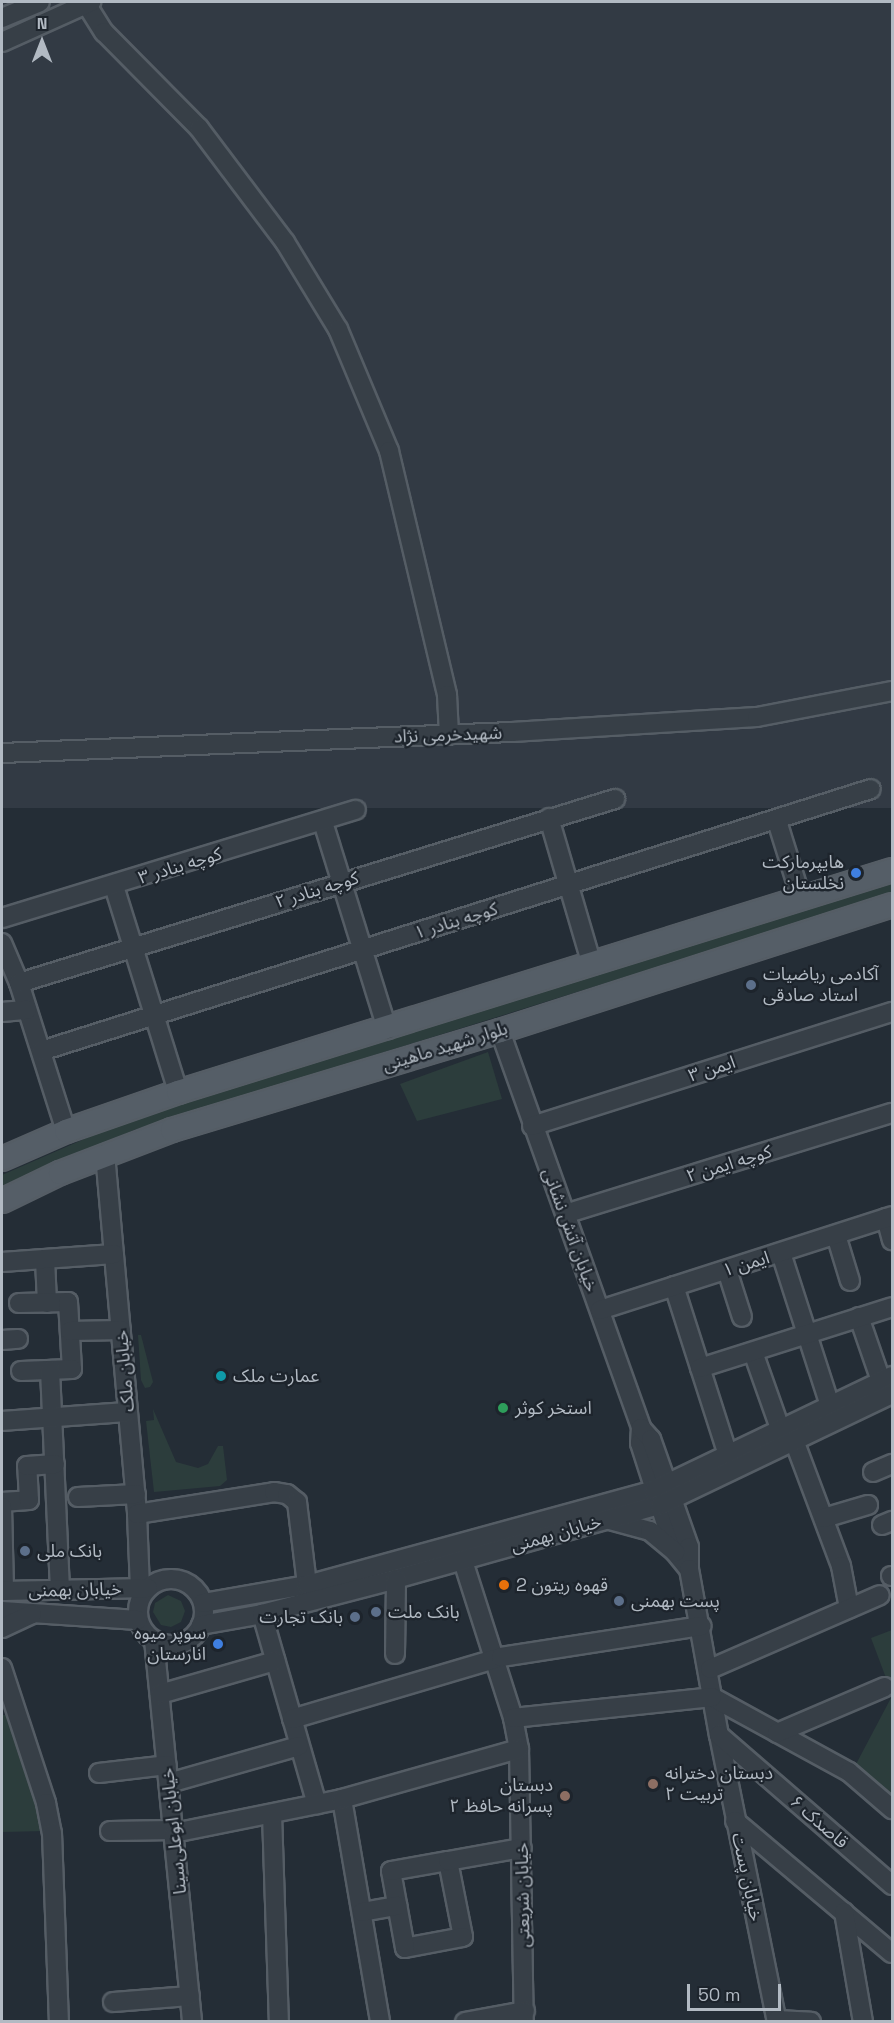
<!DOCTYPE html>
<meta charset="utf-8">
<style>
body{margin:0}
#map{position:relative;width:894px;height:2023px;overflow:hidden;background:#242d36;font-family:"Space Grotesk","Noto Sans Arabic",sans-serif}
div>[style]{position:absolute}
.airport>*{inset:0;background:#323a44;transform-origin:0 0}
.green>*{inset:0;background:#2c3d3c}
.roads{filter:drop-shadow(2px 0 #555d65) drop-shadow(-2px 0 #555d65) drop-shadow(0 2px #555d65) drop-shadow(0 -2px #555d65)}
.minor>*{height:18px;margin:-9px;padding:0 9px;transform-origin:9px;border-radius:9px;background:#373f47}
.minor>.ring{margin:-9px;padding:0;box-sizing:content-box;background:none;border:18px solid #373f47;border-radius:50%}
.major>*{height:22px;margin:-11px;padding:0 11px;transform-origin:11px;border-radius:11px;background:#555e67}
.dots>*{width:16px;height:16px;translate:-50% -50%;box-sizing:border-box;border:3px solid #1d242c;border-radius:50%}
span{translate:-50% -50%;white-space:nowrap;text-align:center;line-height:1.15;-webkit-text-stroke:4.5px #1d242c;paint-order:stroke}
.street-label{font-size:18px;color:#b2bac3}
.poi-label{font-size:18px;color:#b2bac3}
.right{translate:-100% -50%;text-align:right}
.left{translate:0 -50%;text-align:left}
.frame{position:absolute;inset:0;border:3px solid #b2bac3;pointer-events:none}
.north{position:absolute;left:12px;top:12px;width:60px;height:60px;-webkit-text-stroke:4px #1d242c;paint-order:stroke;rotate:0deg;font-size:16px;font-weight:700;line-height:24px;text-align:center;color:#b2bac3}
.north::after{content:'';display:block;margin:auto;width:21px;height:27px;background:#b2bac3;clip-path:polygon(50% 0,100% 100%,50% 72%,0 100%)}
.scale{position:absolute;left:687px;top:1984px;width:94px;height:27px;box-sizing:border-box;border:3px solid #b2bac3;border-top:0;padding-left:8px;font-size:18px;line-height:21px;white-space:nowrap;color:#b2bac3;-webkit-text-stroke:4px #1d242c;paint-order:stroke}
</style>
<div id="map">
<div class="airport">
<i style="left:2px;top:2px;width:890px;height:806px"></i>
</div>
<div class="green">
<i style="clip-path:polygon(892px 882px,892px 894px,134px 1130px,2px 1187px,2px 1175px,130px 1119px)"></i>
<i style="clip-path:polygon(488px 1052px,502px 1099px,417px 1121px,400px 1084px)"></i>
<i style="clip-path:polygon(138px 1335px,141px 1335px,153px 1382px,150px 1387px,145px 1388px,141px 1380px)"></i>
<i style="clip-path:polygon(153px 1409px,176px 1462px,198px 1468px,208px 1464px,218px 1446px,223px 1446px,227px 1480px,220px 1486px,154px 1492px,146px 1421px,154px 1420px)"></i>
<i style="clip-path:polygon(168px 1595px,181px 1601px,185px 1611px,181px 1622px,171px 1627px,161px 1625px,153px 1612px,155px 1603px)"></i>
<i style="clip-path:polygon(892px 1630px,892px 1694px,871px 1638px)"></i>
<i style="clip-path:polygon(892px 1696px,892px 1800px,854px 1768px)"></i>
<i style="clip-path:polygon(2px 1715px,10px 1715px,45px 1831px,2px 1832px)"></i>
</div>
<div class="roads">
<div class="minor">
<i style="left:85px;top:2px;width:36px;rotate:58deg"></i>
<i style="left:104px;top:32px;width:135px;rotate:45.3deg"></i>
<i style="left:199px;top:128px;width:143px;rotate:53deg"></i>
<i style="left:285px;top:242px;width:102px;rotate:58.7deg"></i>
<i style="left:338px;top:329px;width:132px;rotate:67.3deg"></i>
<i style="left:389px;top:451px;width:251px;rotate:76.6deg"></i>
<i style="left:447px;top:695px;width:40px;rotate:87.1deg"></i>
<i style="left:2px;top:18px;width:41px;rotate:-22.8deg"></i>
<i style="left:2px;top:42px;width:98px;rotate:-24.2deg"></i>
<i style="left:2px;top:753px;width:510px;rotate:-2.36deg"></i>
<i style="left:512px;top:732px;width:245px;rotate:-3.5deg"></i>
<i style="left:757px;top:717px;width:137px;rotate:-10.9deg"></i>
<i style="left:549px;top:818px;width:153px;rotate:73.7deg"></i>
<i style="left:777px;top:821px;width:81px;rotate:72.7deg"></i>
<i style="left:323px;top:822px;width:217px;rotate:72.8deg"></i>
<i style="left:114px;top:886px;width:216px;rotate:72.7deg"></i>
<i style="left:2px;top:918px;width:370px;rotate:-17deg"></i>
<i style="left:2px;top:943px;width:43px;rotate:67deg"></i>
<i style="left:19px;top:983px;width:155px;rotate:72.4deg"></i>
<i style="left:19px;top:983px;width:624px;rotate:-17.16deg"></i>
<i style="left:2px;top:1012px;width:25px;rotate:-5deg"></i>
<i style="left:500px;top:1031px;width:421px;rotate:70.4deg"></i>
<i style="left:641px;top:1428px;width:15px;rotate:94deg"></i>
<i style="left:640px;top:1443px;width:114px;rotate:72.2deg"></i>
<i style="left:675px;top:1552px;width:22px;rotate:51deg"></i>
<i style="left:41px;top:1051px;width:870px;rotate:-17.52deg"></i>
<i style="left:532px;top:1126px;width:378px;rotate:-17.6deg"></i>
<i style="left:105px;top:1154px;width:361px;rotate:84.9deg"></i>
<i style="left:137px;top:1514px;width:74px;rotate:87.7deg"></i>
<i style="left:565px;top:1214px;width:342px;rotate:-17.2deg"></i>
<i style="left:886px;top:1218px;width:23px;rotate:75deg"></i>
<i style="left:836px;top:1235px;width:48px;rotate:73.1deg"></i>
<i style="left:781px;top:1253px;width:161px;rotate:72.2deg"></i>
<i style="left:45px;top:1259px;width:44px;rotate:87.4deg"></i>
<i style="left:2px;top:1262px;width:112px;rotate:-4.1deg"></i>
<i style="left:727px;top:1270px;width:49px;rotate:72.3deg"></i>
<i style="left:674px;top:1286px;width:177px;rotate:72.3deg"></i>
<i style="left:19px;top:1303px;width:49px;rotate:-1.2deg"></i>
<i style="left:68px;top:1302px;width:67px;rotate:86.6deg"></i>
<i style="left:72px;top:1369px;width:51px;rotate:177.8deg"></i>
<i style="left:600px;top:1310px;width:307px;rotate:-17.8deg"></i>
<i style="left:859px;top:1317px;width:68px;rotate:71deg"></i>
<i style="left:70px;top:1331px;width:51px;rotate:-1.1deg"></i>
<i style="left:2px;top:1340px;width:16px;rotate:-4deg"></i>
<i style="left:753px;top:1352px;width:84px;rotate:70.5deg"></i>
<i style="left:700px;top:1368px;width:201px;rotate:-17.6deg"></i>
<i style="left:50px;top:1370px;width:219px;rotate:87.4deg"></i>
<i style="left:2px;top:1421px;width:126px;rotate:-4.1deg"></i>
<i style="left:641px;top:1428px;width:15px;rotate:48deg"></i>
<i style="left:651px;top:1439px;width:114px;rotate:70.6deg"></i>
<i style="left:689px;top:1547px;width:22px;rotate:90deg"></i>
<i style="left:689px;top:1569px;width:169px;rotate:79.8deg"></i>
<i style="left:719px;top:1735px;width:293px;rotate:78.6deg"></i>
<i style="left:795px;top:1443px;width:131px;rotate:69.5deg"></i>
<i style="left:841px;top:1566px;width:43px;rotate:79.2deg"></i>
<i style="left:873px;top:1472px;width:21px;rotate:-23deg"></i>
<i style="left:78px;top:1497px;width:58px;rotate:-3deg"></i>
<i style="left:2px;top:1502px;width:27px;rotate:-4deg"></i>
<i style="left:29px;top:1500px;width:34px;rotate:-93deg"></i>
<i style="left:27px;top:1466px;width:28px;rotate:-4deg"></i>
<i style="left:2px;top:1507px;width:84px;rotate:88.6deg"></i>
<i style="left:137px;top:1514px;width:139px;rotate:-9.1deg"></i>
<i style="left:274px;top:1492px;width:13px;rotate:9deg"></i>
<i style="left:287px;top:1494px;width:13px;rotate:39deg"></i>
<i style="left:297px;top:1502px;width:84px;rotate:83.1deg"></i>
<i style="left:824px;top:1518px;width:46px;rotate:-16.5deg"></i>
<i style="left:610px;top:1520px;width:41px;rotate:15.4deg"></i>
<i style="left:650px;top:1531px;width:33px;rotate:40deg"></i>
<i style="left:882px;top:1525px;width:11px;rotate:-22deg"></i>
<i style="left:463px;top:1561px;width:165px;rotate:72.3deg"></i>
<i style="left:513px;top:1718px;width:32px;rotate:79deg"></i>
<i style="left:519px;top:1749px;width:273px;rotate:89deg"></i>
<i style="left:891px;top:1576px;width:1px"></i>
<i class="ring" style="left:138px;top:1579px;width:48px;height:48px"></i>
<i style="left:2px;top:1591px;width:146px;rotate:-1.2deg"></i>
<i style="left:203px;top:1603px;width:106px;rotate:-9.8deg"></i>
<i style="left:307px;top:1585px;width:360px;rotate:-15.3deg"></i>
<i style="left:654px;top:1490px;width:264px;rotate:-25.6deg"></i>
<i style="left:2px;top:1611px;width:136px;rotate:3.8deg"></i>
<i style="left:262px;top:1614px;width:198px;rotate:73.9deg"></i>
<i style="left:201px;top:1625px;width:62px;rotate:-10.2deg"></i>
<i style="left:262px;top:1614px;width:138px;rotate:-14.6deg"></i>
<i style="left:396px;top:1579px;width:274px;rotate:-15.7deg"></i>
<i style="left:660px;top:1505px;width:257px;rotate:-25.6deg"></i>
<i style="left:2px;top:1628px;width:33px;rotate:-25deg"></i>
<i style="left:154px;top:1640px;width:384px;rotate:84.3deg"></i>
<i style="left:395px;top:1654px;width:75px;rotate:-89.2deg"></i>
<i style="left:2px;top:1668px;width:142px;rotate:71.9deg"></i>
<i style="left:46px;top:1803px;width:31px;rotate:79deg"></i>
<i style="left:52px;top:1833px;width:189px;rotate:87.9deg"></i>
<i style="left:710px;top:1669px;width:185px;rotate:-23.5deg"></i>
<i style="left:160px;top:1694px;width:120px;rotate:-16deg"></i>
<i style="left:712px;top:1697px;width:156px;rotate:28.7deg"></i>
<i style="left:849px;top:1772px;width:57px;rotate:40.7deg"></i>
<i style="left:513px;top:1718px;width:200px;rotate:-6deg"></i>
<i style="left:292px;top:1719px;width:218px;rotate:-16.5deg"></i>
<i style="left:501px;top:1657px;width:203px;rotate:-8.8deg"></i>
<i style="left:777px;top:1733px;width:117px;rotate:-23.1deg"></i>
<i style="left:719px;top:1735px;width:229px;rotate:40.9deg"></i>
<i style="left:99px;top:1773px;width:68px;rotate:-6.7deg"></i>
<i style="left:169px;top:1783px;width:135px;rotate:-15.9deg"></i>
<i style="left:342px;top:1799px;width:226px;rotate:80.3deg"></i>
<i style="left:272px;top:1814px;width:208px;rotate:88.1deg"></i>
<i style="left:735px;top:1821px;width:205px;rotate:40.1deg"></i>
<i style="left:110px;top:1831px;width:64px;rotate:-0.9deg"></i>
<i style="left:174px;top:1833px;width:171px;rotate:-11.4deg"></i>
<i style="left:342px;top:1799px;width:184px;rotate:-15.8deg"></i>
<i style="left:448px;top:1861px;width:77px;rotate:78.8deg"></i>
<i style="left:463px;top:1937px;width:59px;rotate:169.3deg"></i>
<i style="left:405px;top:1948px;width:78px;rotate:-100.3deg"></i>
<i style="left:391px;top:1871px;width:58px;rotate:-10deg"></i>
<i style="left:448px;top:1861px;width:75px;rotate:-10deg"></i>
<i style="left:362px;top:1912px;width:36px;rotate:-10deg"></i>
<i style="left:844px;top:1912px;width:112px;rotate:80.2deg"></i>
<i style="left:113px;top:2002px;width:77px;rotate:-4.5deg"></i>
<i style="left:777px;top:2020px;width:34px;rotate:3deg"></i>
<i style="left:465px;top:2022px;width:61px;rotate:-10.4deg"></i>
</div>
<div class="major">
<i style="left:2px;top:1159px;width:70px;rotate:-23.6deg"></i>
<i style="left:66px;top:1131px;width:119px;rotate:-19.2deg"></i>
<i style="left:178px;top:1092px;width:748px;rotate:-17.27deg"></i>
<i style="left:2px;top:1201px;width:64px;rotate:-25.8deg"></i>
<i style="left:60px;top:1173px;width:120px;rotate:-21deg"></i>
<i style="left:172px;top:1130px;width:343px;rotate:-16.8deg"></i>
<i style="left:500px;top:1031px;width:412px;rotate:-17.8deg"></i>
</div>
</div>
<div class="dots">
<i style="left:856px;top:873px;background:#3f7fe0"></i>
<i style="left:751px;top:985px;background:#5c6f8a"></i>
<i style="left:221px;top:1376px;background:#0f9aa8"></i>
<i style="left:503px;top:1408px;background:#2e9e5b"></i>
<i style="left:25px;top:1551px;background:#5c6f8a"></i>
<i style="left:504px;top:1585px;background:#e8710a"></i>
<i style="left:619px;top:1601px;background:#5c6f8a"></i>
<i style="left:376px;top:1612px;background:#5c6f8a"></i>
<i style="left:355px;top:1617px;background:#5c6f8a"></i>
<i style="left:218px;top:1644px;background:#3f7fe0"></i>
<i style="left:653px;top:1784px;background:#8d6e63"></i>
<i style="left:565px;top:1796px;background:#8d6e63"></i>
</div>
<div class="street-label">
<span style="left:448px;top:735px;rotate:-2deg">شهیدخرمی نژاد</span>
<span style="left:180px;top:866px;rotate:-17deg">کوچه بنادر ۳</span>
<span style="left:317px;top:890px;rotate:-17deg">کوچه بنادر ۲</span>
<span style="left:456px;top:921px;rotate:-17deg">کوچه بنادر ۱</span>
<span style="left:445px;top:1047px;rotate:-17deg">بلوار شهید ماهینی</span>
<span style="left:712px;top:1069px;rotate:-18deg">ایمن ۳</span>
<span style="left:729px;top:1164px;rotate:-17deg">کوچه ایمن ۲</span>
<span style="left:570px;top:1230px;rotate:70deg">خیابان آتش نشانی</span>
<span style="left:746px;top:1264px;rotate:-17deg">ایمن ۱</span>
<span style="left:125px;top:1371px;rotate:-95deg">خیابان ملک</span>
<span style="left:556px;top:1534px;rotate:-16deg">خیابان بهمنی</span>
<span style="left:75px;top:1590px;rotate:-1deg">خیابان بهمنی</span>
<span style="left:819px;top:1822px;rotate:41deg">قاصدک ۶</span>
<span style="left:174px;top:1831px;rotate:-96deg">خیابان ابوعلی‌سینا</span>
<span style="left:747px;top:1877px;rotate:78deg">خیابان پست</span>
<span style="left:523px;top:1895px;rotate:-91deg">خیابان شریعتی</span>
</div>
<div class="poi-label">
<span class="right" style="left:844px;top:873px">هایپرمارکت<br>نخلستان</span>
<span class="left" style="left:763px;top:985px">آکادمی ریاضیات<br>استاد صادقی</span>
<span class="left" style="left:233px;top:1376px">عمارت ملک</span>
<span class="left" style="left:515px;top:1408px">استخر کوثر</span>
<span class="left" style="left:37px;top:1551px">بانک ملی</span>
<span class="left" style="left:516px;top:1585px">قهوه ریتون 2</span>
<span class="left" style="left:631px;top:1601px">پست بهمنی</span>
<span class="left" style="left:388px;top:1612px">بانک ملت</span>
<span class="right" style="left:343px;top:1617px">بانک تجارت</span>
<span class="right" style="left:206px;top:1644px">سوپر میوه<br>انارستان</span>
<span class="left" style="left:665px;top:1784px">دبستان دخترانه<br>تربیت ۲</span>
<span class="right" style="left:553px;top:1796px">دبستان<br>پسرانه حافظ ۲</span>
</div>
<div class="frame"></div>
<div class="north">N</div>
<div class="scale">50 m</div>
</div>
